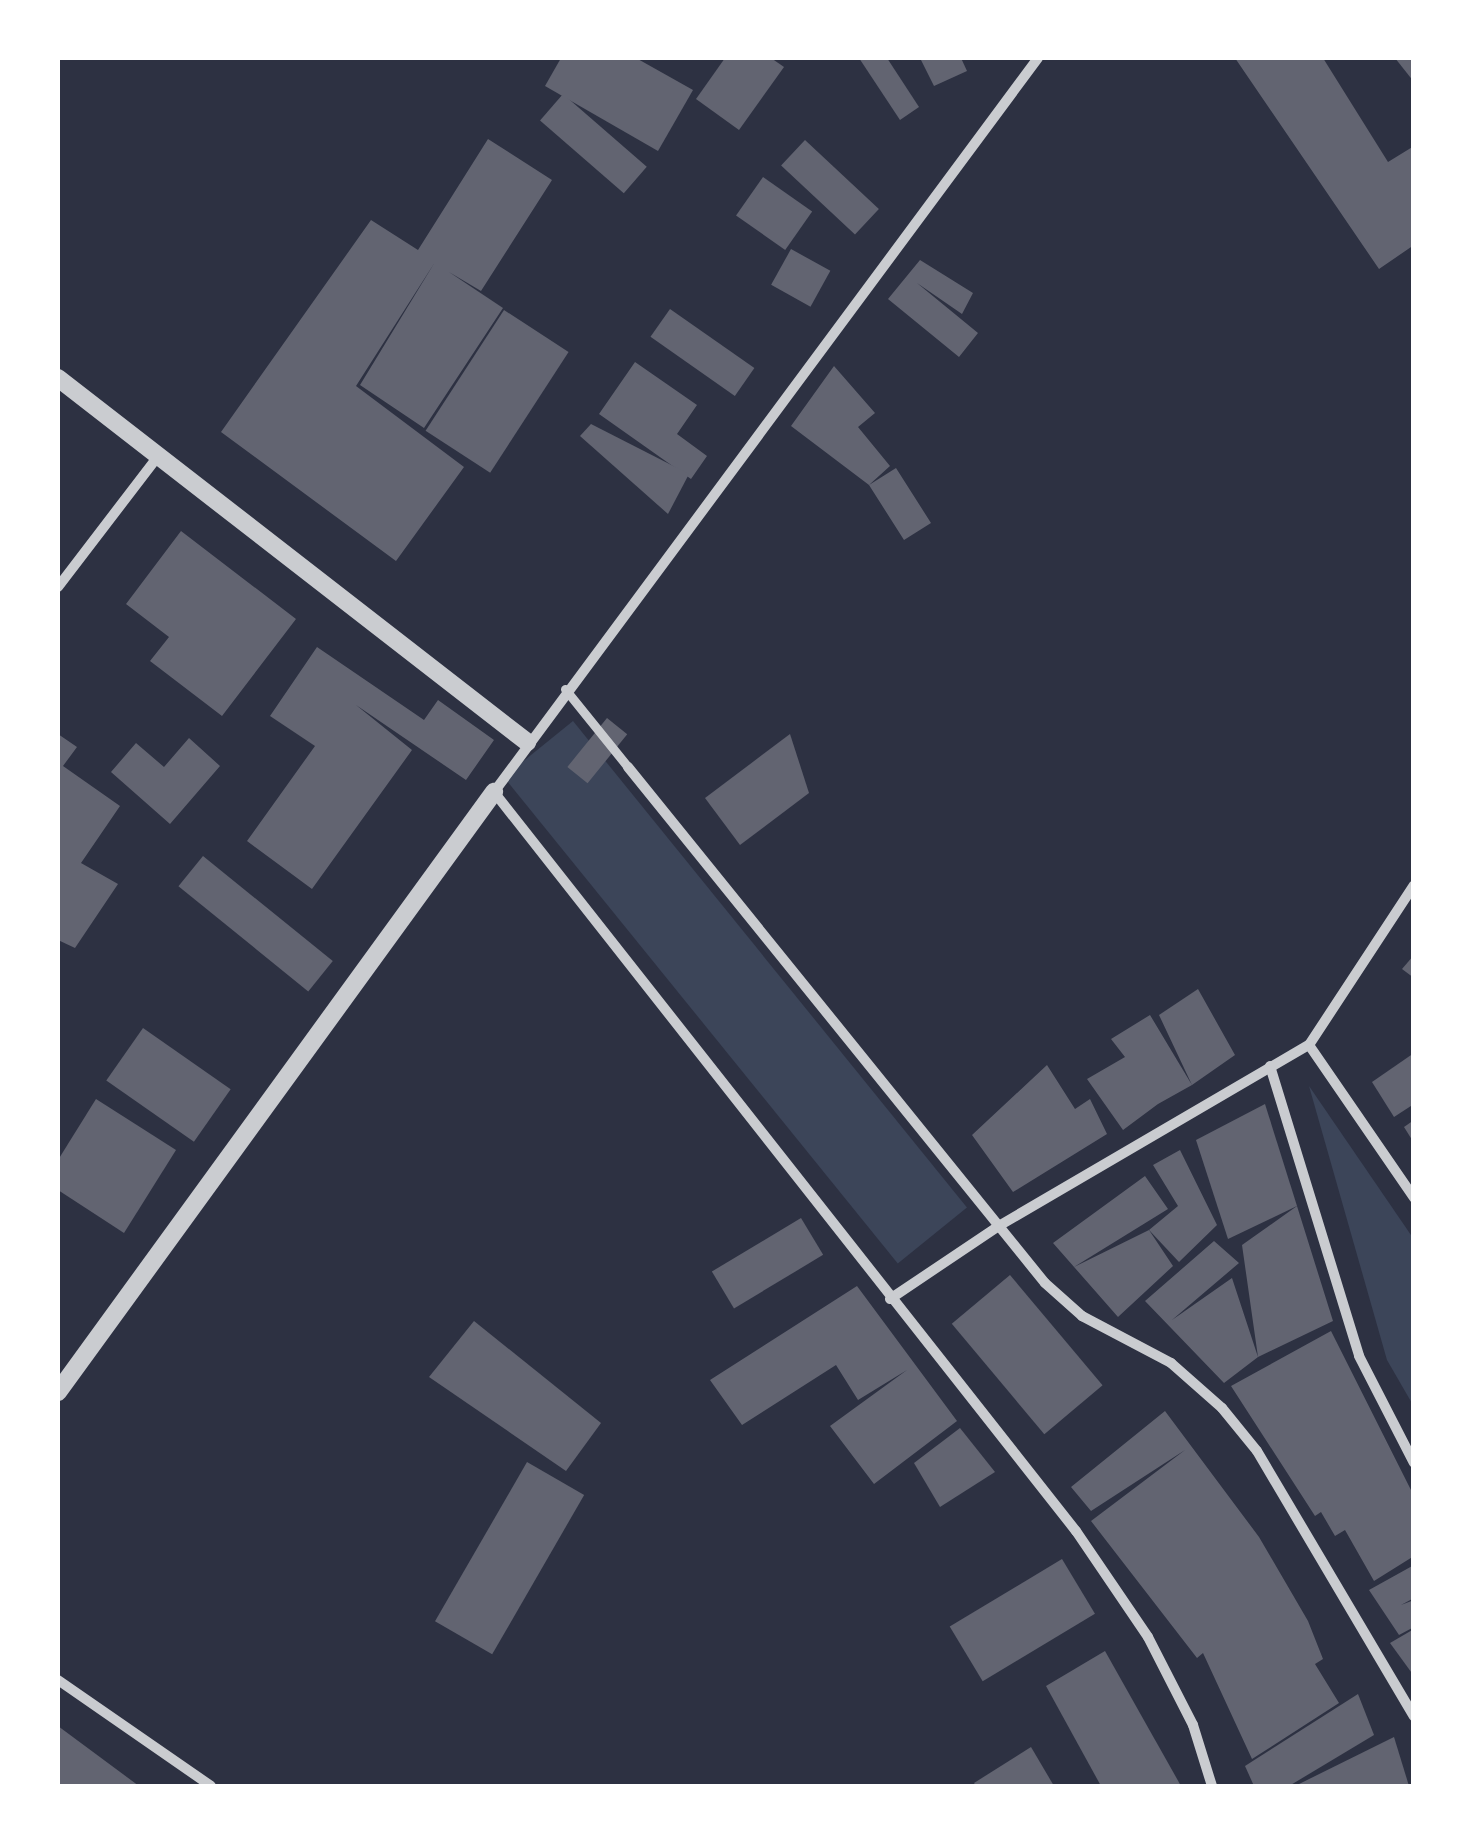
<!DOCTYPE html>
<style>
body{margin:0}
#map{position:relative;width:1471px;height:1844px;overflow:hidden;background:#2d3142;font-family:"Open Sans",sans-serif}
div>[style]{position:absolute}
.green>*{inset:0;background:#3c4559;transform-origin:0 0}
.building>*{inset:0;background:#626471;transform-origin:0 0}
.pedestrian>*{height:9px;margin:-4.5px;padding:0 4.5px;transform-origin:4.5px;border-radius:4.5px;background:#caccd0}
.minor>*{height:10px;margin:-5px;padding:0 5px;transform-origin:5px;border-radius:5px;background:#caccd0}
.tertiary>*{height:18px;margin:-9px;padding:0 9px;transform-origin:9px;border-radius:9px;background:#caccd0}
span{translate:-50% -50%;white-space:nowrap;text-align:center;line-height:1.15;-webkit-text-stroke:10px #fff;paint-order:stroke}
.frame{position:absolute;inset:0;border:60px solid #fff;pointer-events:none}
</style>
<div id="map">
<div class="green">
<i style="left:573px;top:721px;width:626px;height:89px;rotate:51deg"></i>
<i style="clip-path:polygon(1309px 1086px,1413px 1238px,1413px 1405px,1387px 1360px)"></i>
</div>
<div class="building">
<i style="clip-path:polygon(561px 58px,636px 58px,693px 90px,658px 151px,545px 86px)"></i>
<i style="clip-path:polygon(725px 58px,771px 58px,784px 67px,739px 130px,696px 99px)"></i>
<i style="clip-path:polygon(859px 58px,887px 58px,919px 107px,900px 120px)"></i>
<i style="clip-path:polygon(920px 58px,961px 58px,967px 71px,934px 86px)"></i>
<i style="clip-path:polygon(1235px 58px,1323px 58px,1388px 162px,1414px 146px,1414px 245px,1379px 269px)"></i>
<i style="clip-path:polygon(1395px 58px,1414px 58px,1414px 82px)"></i>
<i style="left:563px;top:94px;width:111px;height:35px;rotate:41deg"></i>
<i style="clip-path:polygon(488px 139px,552px 180px,481px 291px,449px 272px,503px 308px,424px 428px,360px 385px,435px 262px,356px 386px,464px 467px,396px 561px,221px 432px,371px 220px,418px 250px)"></i>
<i style="left:805px;top:140px;width:101px;height:35px;rotate:43deg"></i>
<i style="left:763px;top:177px;width:60px;height:47px;rotate:35deg"></i>
<i style="left:791px;top:249px;width:45px;height:41px;rotate:29deg"></i>
<i style="clip-path:polygon(920px 260px,973px 293px,962px 314px,917px 283px,978px 333px,959px 357px,888px 299px)"></i>
<i style="left:670px;top:309px;width:103px;height:34px;rotate:35deg"></i>
<i style="left:504px;top:310px;width:77px;height:144px;rotate:33deg"></i>
<i style="clip-path:polygon(635px 362px,697px 405px,677px 434px,707px 456px,691px 479px,599px 414px)"></i>
<i style="clip-path:polygon(834px 366px,875px 413px,858px 427px,890px 466px,869px 485px,896px 468px,931px 523px,904px 540px,869px 485px,791px 426px)"></i>
<i style="clip-path:polygon(591px 424px,689px 474px,668px 514px,580px 436px)"></i>
<i style="clip-path:polygon(181px 531px,296px 619px,222px 716px,150px 661px,169px 637px,126px 604px)"></i>
<i style="clip-path:polygon(317px 647px,424px 720px,438px 700px,494px 740px,466px 780px,356px 705px,412px 750px,312px 889px,247px 841px,315px 746px,270px 716px)"></i>
<i style="left:607px;top:718px;width:26px;height:63px;rotate:39deg"></i>
<i style="clip-path:polygon(58px 734px,77px 747px,63px 766px,120px 806px,81px 863px,118px 884px,75px 948px,58px 940px)"></i>
<i style="clip-path:polygon(790px 734px,809px 793px,740px 845px,705px 798px)"></i>
<i style="clip-path:polygon(189px 738px,220px 766px,170px 824px,111px 772px,136px 743px,164px 767px)"></i>
<i style="left:203px;top:856px;width:167px;height:39px;rotate:39deg"></i>
<i style="clip-path:polygon(1414px 955px,1414px 978px,1402px 969px)"></i>
<i style="clip-path:polygon(1198px 989px,1235px 1055px,1192px 1085px,1158px 1104px,1123px 1130px,1087px 1079px,1125px 1057px,1111px 1039px,1150px 1015px,1192px 1085px,1159px 1015px)"></i>
<i style="left:143px;top:1028px;width:107px;height:64px;rotate:35deg"></i>
<i style="clip-path:polygon(1414px 1053px,1414px 1104px,1394px 1117px,1372px 1082px)"></i>
<i style="clip-path:polygon(1047px 1065px,1075px 1109px,1090px 1099px,1107px 1134px,1013px 1192px,972px 1135px)"></i>
<i style="clip-path:polygon(96px 1099px,176px 1150px,124px 1233px,58px 1190px,58px 1160px)"></i>
<i style="clip-path:polygon(1265px 1104px,1297px 1206px,1228px 1239px,1196px 1140px)"></i>
<i style="clip-path:polygon(1414px 1120px,1414px 1143px,1404px 1127px)"></i>
<i style="clip-path:polygon(1180px 1150px,1217px 1225px,1179px 1262px,1149px 1230px,1178px 1206px,1153px 1165px)"></i>
<i style="clip-path:polygon(1145px 1176px,1168px 1209px,1074px 1267px,1149px 1230px,1173px 1266px,1118px 1317px,1053px 1243px)"></i>
<i style="clip-path:polygon(1297px 1206px,1333px 1321px,1258px 1357px,1224px 1383px,1145px 1301px,1214px 1241px,1239px 1263px,1172px 1320px,1232px 1278px,1258px 1357px,1242px 1245px)"></i>
<i style="left:801px;top:1218px;width:43px;height:104px;rotate:59deg"></i>
<i style="left:1010px;top:1275px;width:144px;height:76px;rotate:50deg"></i>
<i style="clip-path:polygon(857px 1286px,957px 1421px,874px 1484px,830px 1426px,907px 1370px,858px 1400px,836px 1365px,742px 1425px,710px 1380px)"></i>
<i style="clip-path:polygon(474px 1321px,601px 1423px,566px 1471px,429px 1377px)"></i>
<i style="clip-path:polygon(1331px 1331px,1414px 1496px,1414px 1556px,1374px 1581px,1345px 1530px,1335px 1536px,1321px 1512px,1315px 1516px,1231px 1386px)"></i>
<i style="clip-path:polygon(1165px 1411px,1259px 1537px,1308px 1621px,1323px 1659px,1315px 1664px,1339px 1703px,1252px 1759px,1203px 1653px,1197px 1658px,1091px 1521px,1185px 1450px,1091px 1511px,1071px 1487px)"></i>
<i style="clip-path:polygon(960px 1428px,995px 1472px,940px 1507px,914px 1463px)"></i>
<i style="left:527px;top:1462px;width:66px;height:184px;rotate:30deg"></i>
<i style="left:1062px;top:1559px;width:64px;height:131px;rotate:59deg"></i>
<i style="clip-path:polygon(1414px 1565px,1414px 1598px,1401px 1605px,1414px 1600px,1414px 1627px,1399px 1635px,1369px 1590px)"></i>
<i style="clip-path:polygon(1414px 1629px,1414px 1676px,1390px 1643px)"></i>
<i style="clip-path:polygon(1105px 1651px,1181px 1786px,1101px 1786px,1046px 1686px)"></i>
<i style="clip-path:polygon(1358px 1694px,1374px 1735px,1289px 1786px,1254px 1786px,1245px 1766px)"></i>
<i style="clip-path:polygon(58px 1726px,139px 1786px,58px 1786px)"></i>
<i style="clip-path:polygon(1394px 1737px,1409px 1786px,1295px 1786px)"></i>
<i style="clip-path:polygon(1031px 1747px,1054px 1786px,976px 1786px,974px 1783px)"></i>
</div>
<div class="pedestrian">
<i style="left:565px;top:689px;width:100px;rotate:51.1deg"></i>
</div>
<div class="minor">
<i style="left:1038px;top:58px;width:914px;rotate:126.54deg"></i>
<i style="left:494px;top:792px;width:941px;rotate:51.78deg"></i>
<i style="left:1076px;top:1531px;width:128px;rotate:55.8deg"></i>
<i style="left:1148px;top:1637px;width:99px;rotate:62.9deg"></i>
<i style="left:1193px;top:1725px;width:64px;rotate:72.7deg"></i>
<i style="left:58px;top:587px;width:165px;rotate:-52.6deg"></i>
<i style="left:628px;top:767px;width:663px;rotate:51.06deg"></i>
<i style="left:1045px;top:1283px;width:50px;rotate:41.7deg"></i>
<i style="left:1082px;top:1316px;width:101px;rotate:27.8deg"></i>
<i style="left:1171px;top:1363px;width:68px;rotate:41.4deg"></i>
<i style="left:1222px;top:1408px;width:55px;rotate:50.9deg"></i>
<i style="left:1257px;top:1451px;width:308px;rotate:59.4deg"></i>
<i style="left:1309px;top:1045px;width:191px;rotate:-56.7deg"></i>
<i style="left:1309px;top:1045px;width:186px;rotate:55.5deg"></i>
<i style="left:1270px;top:1066px;width:303px;rotate:72.9deg"></i>
<i style="left:1359px;top:1356px;width:120px;rotate:62.8deg"></i>
<i style="left:890px;top:1299px;width:129px;rotate:-33.9deg"></i>
<i style="left:997px;top:1227px;width:361px;rotate:-30.3deg"></i>
<i style="left:58px;top:1680px;width:186px;rotate:34.7deg"></i>
</div>
<div class="tertiary">
<i style="left:58px;top:378px;width:594px;rotate:37.82deg"></i>
<i style="left:58px;top:1392px;width:742px;rotate:-54deg"></i>
</div>
<div class="frame"></div>
</div>
